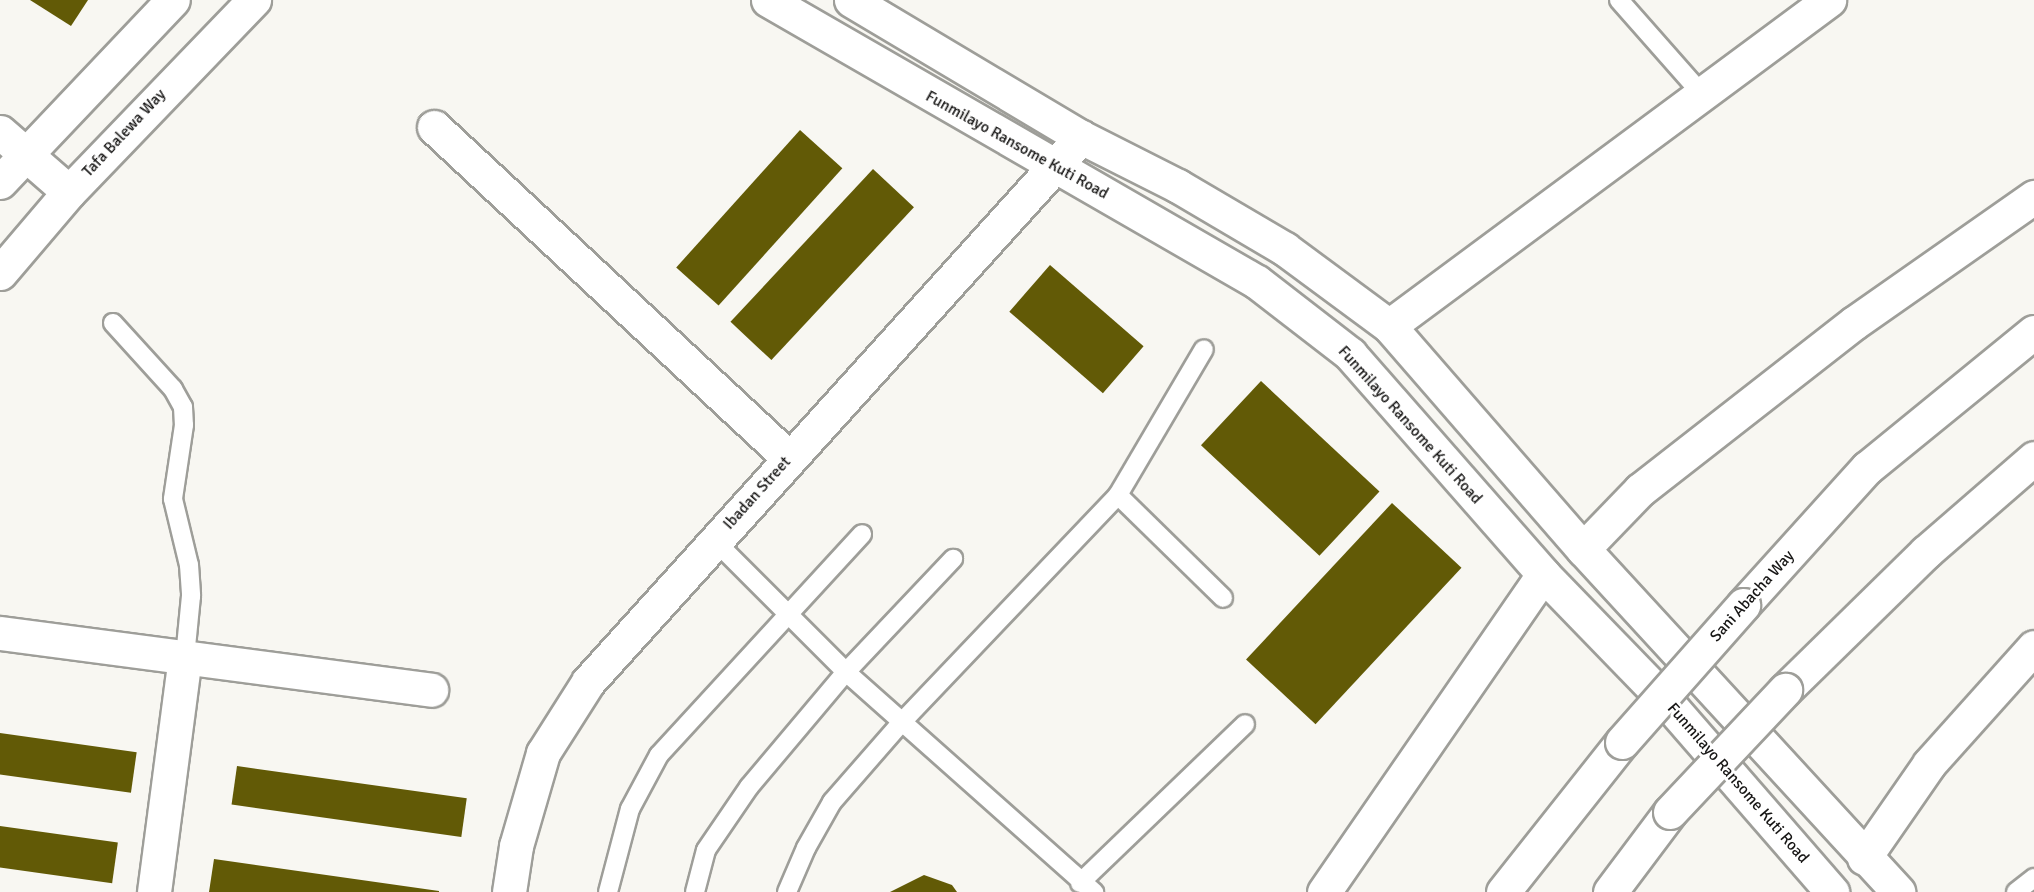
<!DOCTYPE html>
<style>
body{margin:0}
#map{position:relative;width:2034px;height:892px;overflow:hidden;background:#f8f7f2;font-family:Signika,sans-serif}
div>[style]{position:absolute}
.building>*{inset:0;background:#625a06;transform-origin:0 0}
.roads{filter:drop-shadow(2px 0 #9e9e99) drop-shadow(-2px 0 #9e9e99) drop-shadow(0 2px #9e9e99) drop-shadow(0 -2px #9e9e99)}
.lane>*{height:18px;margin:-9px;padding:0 9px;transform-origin:9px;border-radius:9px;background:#fff}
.street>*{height:33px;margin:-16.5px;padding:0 16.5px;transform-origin:16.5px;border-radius:16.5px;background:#fff}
.secondary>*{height:33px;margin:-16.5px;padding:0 16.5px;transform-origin:16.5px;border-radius:16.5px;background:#fff}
.primary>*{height:33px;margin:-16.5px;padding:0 16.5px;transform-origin:16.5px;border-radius:16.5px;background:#fff}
.highway>*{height:33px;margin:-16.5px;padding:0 16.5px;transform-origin:16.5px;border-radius:16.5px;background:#fff}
.bridges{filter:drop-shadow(2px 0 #9e9e99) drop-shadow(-2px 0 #9e9e99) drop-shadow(0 2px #9e9e99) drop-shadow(0 -2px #9e9e99)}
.highway-bridge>*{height:33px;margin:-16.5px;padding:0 16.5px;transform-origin:16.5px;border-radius:16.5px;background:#fff}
span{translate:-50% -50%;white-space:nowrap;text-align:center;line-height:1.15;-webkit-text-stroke:6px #fff;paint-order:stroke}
.street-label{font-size:16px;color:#171615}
</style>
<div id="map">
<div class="building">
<i style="clip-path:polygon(30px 0,88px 0,71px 26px)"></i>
<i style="left:800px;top:130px;width:57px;height:185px;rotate:42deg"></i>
<i style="left:873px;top:169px;width:56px;height:209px;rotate:43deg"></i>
<i style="left:1050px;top:265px;width:124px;height:62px;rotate:41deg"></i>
<i style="left:1261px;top:381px;width:162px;height:88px;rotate:43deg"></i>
<i style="left:1392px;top:503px;width:95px;height:214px;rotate:43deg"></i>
<i style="left:0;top:733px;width:138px;height:41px;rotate:8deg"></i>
<i style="left:237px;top:766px;width:232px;height:39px;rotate:8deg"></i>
<i style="left:0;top:826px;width:119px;height:41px;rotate:8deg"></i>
<i style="clip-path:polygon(214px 859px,439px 891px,439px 892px,209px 892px)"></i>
<i style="clip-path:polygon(924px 875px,952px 885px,957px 892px,890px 892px)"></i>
</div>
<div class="roads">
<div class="lane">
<i style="left:1619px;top:0;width:124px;rotate:48.6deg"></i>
<i style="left:113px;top:323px;width:89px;rotate:47.7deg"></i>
<i style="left:173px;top:389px;width:21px;rotate:61deg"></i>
<i style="left:183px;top:407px;width:18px;rotate:87deg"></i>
<i style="left:184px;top:425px;width:75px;rotate:98.5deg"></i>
<i style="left:173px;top:499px;width:68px;rotate:76.4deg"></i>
<i style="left:189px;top:565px;width:31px;rotate:86deg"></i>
<i style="left:191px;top:596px;width:61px;rotate:95.6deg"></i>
<i style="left:1118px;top:495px;width:169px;rotate:-59.5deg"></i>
<i style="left:714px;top:540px;width:187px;rotate:45deg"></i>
<i style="left:846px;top:672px;width:156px;rotate:-46.6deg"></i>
<i style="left:1080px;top:883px;width:229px;rotate:-43.9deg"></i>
<i style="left:608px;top:892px;width:86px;rotate:-75.2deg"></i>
<i style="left:630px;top:809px;width:61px;rotate:-61.8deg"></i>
<i style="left:659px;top:755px;width:300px;rotate:-47.4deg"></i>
<i style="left:695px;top:892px;width:43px;rotate:-75.3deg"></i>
<i style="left:706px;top:850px;width:76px;rotate:-55.7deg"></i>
<i style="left:749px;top:787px;width:150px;rotate:-49.9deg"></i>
<i style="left:846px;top:672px;width:332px;rotate:41.6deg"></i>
<i style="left:787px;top:892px;width:48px;rotate:-66.6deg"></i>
<i style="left:806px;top:848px;width:53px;rotate:-60.5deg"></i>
<i style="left:832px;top:802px;width:105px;rotate:-48.9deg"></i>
<i style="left:901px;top:723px;width:315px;rotate:-46.4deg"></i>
<i style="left:1118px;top:495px;width:147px;rotate:44.4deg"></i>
<i style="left:2016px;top:892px;width:23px;rotate:-38deg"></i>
</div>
<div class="street">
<i style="left:434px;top:127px;width:485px;rotate:43deg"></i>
<i style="left:0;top:132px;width:91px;rotate:41deg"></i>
<i style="left:1389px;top:326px;width:548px;rotate:-36.54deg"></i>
<i style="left:0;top:633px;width:435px;rotate:7.5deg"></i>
<i style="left:154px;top:892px;width:237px;rotate:-82.5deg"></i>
<i style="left:509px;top:892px;width:47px;rotate:-81.3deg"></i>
<i style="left:516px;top:846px;width:97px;rotate:-73.8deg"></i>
<i style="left:543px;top:753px;width:84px;rotate:-57.6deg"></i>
<i style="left:588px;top:682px;width:735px;rotate:-47.87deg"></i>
</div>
<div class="secondary">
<i style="left:768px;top:0;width:564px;rotate:29.97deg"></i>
<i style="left:1257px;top:282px;width:118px;rotate:37.7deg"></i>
<i style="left:1350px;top:354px;width:293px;rotate:48.7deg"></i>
<i style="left:1543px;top:574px;width:178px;rotate:45.9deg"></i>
<i style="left:1667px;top:702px;width:252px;rotate:49deg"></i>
<i style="left:851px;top:0;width:268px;rotate:30.8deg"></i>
<i style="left:1081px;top:137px;width:109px;rotate:26.8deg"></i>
<i style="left:1178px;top:186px;width:124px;rotate:30.5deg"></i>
<i style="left:1285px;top:249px;width:129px;rotate:36.5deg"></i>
<i style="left:1389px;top:326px;width:296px;rotate:49deg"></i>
<i style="left:1583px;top:549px;width:466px;rotate:47.4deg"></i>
<i style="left:0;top:182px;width:251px;rotate:-46.5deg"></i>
<i style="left:0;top:273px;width:106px;rotate:-49.6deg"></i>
<i style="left:69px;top:192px;width:267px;rotate:-46.1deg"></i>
</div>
<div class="primary">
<i style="left:1583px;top:549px;width:82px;rotate:-46deg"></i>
<i style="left:1640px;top:490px;width:271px;rotate:-38deg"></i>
<i style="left:1854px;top:323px;width:220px;rotate:-35deg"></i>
<i style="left:1864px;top:858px;width:114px;rotate:-55.3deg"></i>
<i style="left:1929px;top:764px;width:157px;rotate:-48.1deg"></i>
<i style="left:1324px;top:892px;width:386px;rotate:-55.4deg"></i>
</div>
<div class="highway">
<i style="left:1743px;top:605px;width:185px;rotate:-47.9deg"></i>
<i style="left:1867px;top:468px;width:215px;rotate:-39.2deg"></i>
<i style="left:1785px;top:690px;width:197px;rotate:-44.4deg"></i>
<i style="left:1926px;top:552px;width:143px;rotate:-41deg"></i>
<i style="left:1503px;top:892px;width:191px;rotate:-51.6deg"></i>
<i style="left:1610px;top:892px;width:100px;rotate:-53.1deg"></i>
</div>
</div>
<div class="bridges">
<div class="highway-bridge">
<i style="left:1622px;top:742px;width:183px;rotate:-48.5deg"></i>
<i style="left:1670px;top:812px;width:168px;rotate:-46.7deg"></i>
</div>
</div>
<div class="street-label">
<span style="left:124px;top:133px;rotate:-47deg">Tafa Balewa Way</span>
<span style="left:1017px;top:145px;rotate:29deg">Funmilayo Ransome Kuti Road</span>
<span style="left:1410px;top:425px;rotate:48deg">Funmilayo Ransome Kuti Road</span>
<span style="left:757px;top:493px;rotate:-48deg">Ibadan Street</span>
<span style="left:1752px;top:596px;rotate:-48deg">Sani Abacha Way</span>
<span style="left:1738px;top:783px;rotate:49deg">Funmilayo Ransome Kuti Road</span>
</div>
</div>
